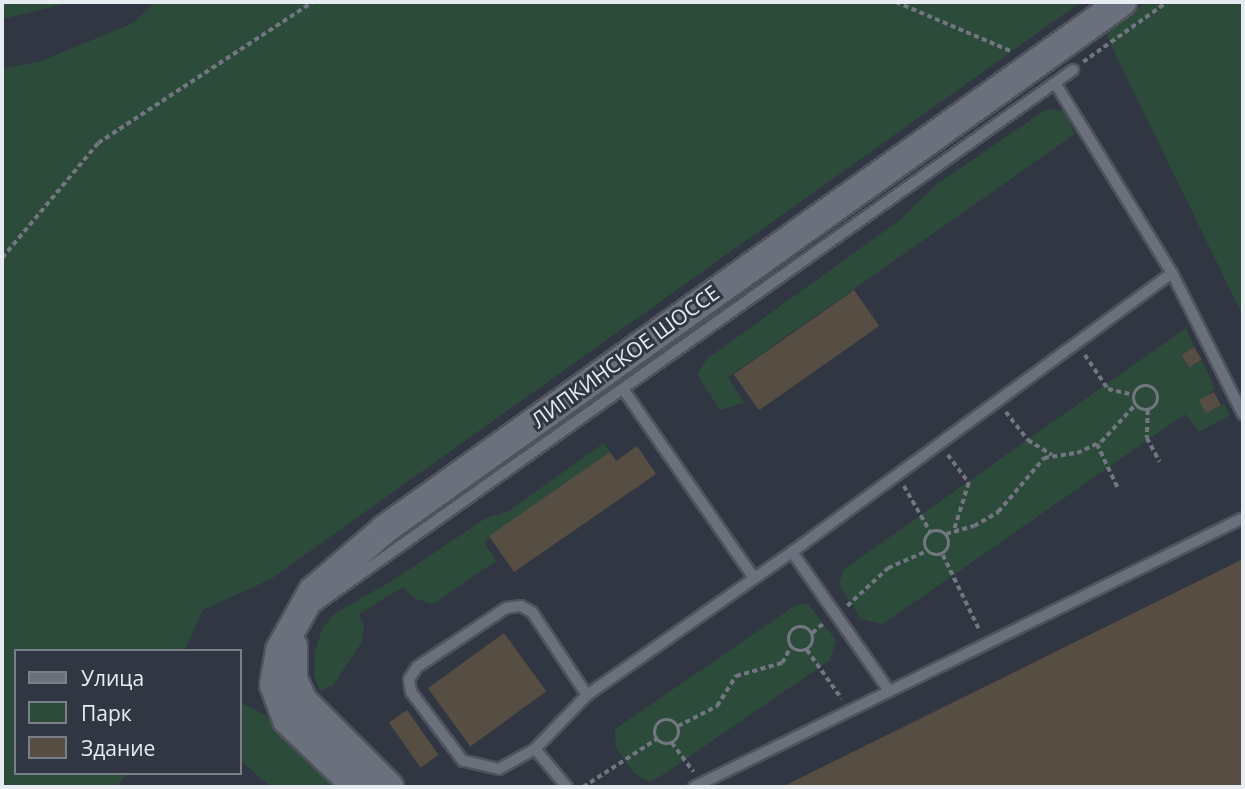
<!DOCTYPE html>
<meta charset="utf-8">
<style>
body{margin:0}
#map{position:relative;width:1245px;height:789px;overflow:hidden;background:#313742;font-family:"Open Sans",sans-serif}
div>[style]{position:absolute}
.green>*{inset:0;background:#2d4b3b}
.building>*{inset:0;background:#564d43;transform-origin:0 0}
.path>*{height:3.5px;margin-top:-1.75px;transform-origin:0;background:repeating-linear-gradient(90deg,#717680 0 5px,transparent 0 8.5px)}
.path>.ring{margin:-1.75px;padding:0;box-sizing:content-box;background:none;border:3.5px solid #717680;border-radius:50%}
.roads{filter:drop-shadow(2px 0 #4f535d) drop-shadow(-2px 0 #4f535d) drop-shadow(0 2px #4f535d) drop-shadow(0 -2px #4f535d)}
.lane>*{height:10px;margin:-5px;padding:0 5px;transform-origin:5px;border-radius:5px;background:#6a717d}
.secondary>*{height:28px;margin:-14px;padding:0 14px;transform-origin:14px;border-radius:14px;background:#6a717d}
span{translate:-50% -50%;white-space:nowrap;text-align:center;line-height:1.15;-webkit-text-stroke:6px #313742;paint-order:stroke}
.street-label{font-size:21px;color:#e7ebf2}
.frame{position:absolute;inset:0;border:4px solid #e7ebf2;pointer-events:none}
.legend{position:absolute;left:14px;top:649px;width:228px;height:126px;box-sizing:border-box;background:#313742;border:2px solid #7a7f88;margin:0;padding:9px 12px;list-style:none;font-size:21px;color:#e7ebf2}
.legend li{display:flex;align-items:center;gap:14px;height:35px}
.legend b{width:35px;border:2px solid #7a7f88}
</style>
<div id="map">
<div class="green">
<i style="clip-path:polygon(2px 2px,73px 2px,2px 19px)"></i>
<i style="clip-path:polygon(156px 2px,1081px 2px,271px 579px,203px 610px,184px 651px,16px 651px,16px 773px,128px 773px,117px 787px,2px 787px,2px 69px,41px 61px,131px 24px)"></i>
<i style="clip-path:polygon(1147px 2px,1243px 2px,1243px 316px,1108px 39px,1107px 29px)"></i>
<i style="clip-path:polygon(1047px 109px,1064px 111px,1075px 134px,728px 377px,744px 403px,720px 410px,697px 374px,707px 359px,901px 219px,937px 184px)"></i>
<i style="clip-path:polygon(1186px 328px,1194px 347px,1181px 355px,1188px 368px,1202px 361px,1215px 389px,1200px 401px,1207px 413px,1224px 404px,1230px 415px,1199px 432px,1185px 414px,883px 624px,861px 619px,839px 584px,843px 570px)"></i>
<i style="clip-path:polygon(604px 443px,610px 452px,484px 542px,496px 561px,433px 604px,413px 598px,403px 587px,359px 614px,364px 627px,362px 642px,333px 685px,320px 691px,314px 675px,315px 652px,322px 629px,334px 614px,395px 579px,486px 518px,507px 512px)"></i>
<i style="clip-path:polygon(808px 604px,836px 640px,830px 660px,658px 778px,649px 782px,634px 773px,616px 748px,615px 729px,796px 605px)"></i>
<i style="clip-path:polygon(240px 703px,264px 714px,344px 787px,271px 787px,240px 760px)"></i>
</div>
<div class="building">
<i style="left:854px;top:290px;width:44px;height:147px;rotate:55deg"></i>
<i style="left:1194px;top:347px;width:15px;height:15px;rotate:58deg"></i>
<i style="left:1214px;top:392px;width:15px;height:17px;rotate:62deg"></i>
<i style="clip-path:polygon(637px 446px,656px 474px,514px 572px,489px 536px,610px 452px,616px 461px)"></i>
<i style="clip-path:polygon(1243px 559px,1243px 787px,782px 787px)"></i>
<i style="left:504px;top:633px;width:72px;height:94px;rotate:54deg"></i>
<i style="left:407px;top:710px;width:55px;height:22px;rotate:55deg"></i>
</div>
<div class="path">
<i style="left:896px;top:2px;width:127px;rotate:23.1deg"></i>
<i style="left:1083px;top:62px;width:103px;rotate:-35.5deg"></i>
<i style="left:2px;top:258px;width:150px;rotate:-50.1deg"></i>
<i style="left:98px;top:143px;width:257px;rotate:-33.3deg"></i>
<i style="left:1085px;top:355px;width:41px;rotate:55.9deg"></i>
<i style="left:1108px;top:389px;width:27px;rotate:13deg"></i>
<i class="ring" style="left:1134px;top:386px;width:20.5px;height:20.5px"></i>
<i style="left:1148px;top:410px;width:28px;rotate:92deg"></i>
<i style="left:1147px;top:438px;width:27px;rotate:62deg"></i>
<i style="left:1006px;top:412px;width:36px;rotate:52deg"></i>
<i style="left:1028px;top:440px;width:28px;rotate:32deg"></i>
<i style="left:1097px;top:444px;width:49px;rotate:64.5deg"></i>
<i style="left:948px;top:455px;width:35px;rotate:53deg"></i>
<i style="left:969px;top:483px;width:50px;rotate:107.4deg"></i>
<i style="left:904px;top:486px;width:54px;rotate:60.1deg"></i>
<i class="ring" style="left:925px;top:531px;width:20.5px;height:20.5px"></i>
<i style="left:946px;top:534px;width:29px;rotate:-16deg"></i>
<i style="left:974px;top:526px;width:28px;rotate:-30deg"></i>
<i style="left:998px;top:512px;width:71px;rotate:-49.6deg"></i>
<i style="left:1044px;top:458px;width:33px;rotate:-9deg"></i>
<i style="left:1077px;top:453px;width:26px;rotate:-25deg"></i>
<i style="left:1101px;top:442px;width:52px;rotate:-47.4deg"></i>
<i style="left:943px;top:555px;width:85px;rotate:64deg"></i>
<i style="left:847px;top:606px;width:56px;rotate:-42.8deg"></i>
<i style="left:888px;top:568px;width:43px;rotate:-23.6deg"></i>
<i class="ring" style="left:789px;top:627px;width:20.5px;height:20.5px"></i>
<i style="left:812px;top:633px;width:16px;rotate:-40deg"></i>
<i style="left:807px;top:650px;width:60px;rotate:54.5deg"></i>
<i class="ring" style="left:655px;top:720px;width:20.5px;height:20.5px"></i>
<i style="left:678px;top:726px;width:44px;rotate:-27.1deg"></i>
<i style="left:717px;top:706px;width:36px;rotate:-58deg"></i>
<i style="left:736px;top:676px;width:48px;rotate:-15.8deg"></i>
<i style="left:782px;top:663px;width:19px;rotate:-62deg"></i>
<i style="left:672px;top:743px;width:36px;rotate:53deg"></i>
<i style="left:583px;top:787px;width:88px;rotate:-33deg"></i>
</div>
<div class="roads">
<div class="lane">
<i style="left:1055px;top:83px;width:223px;rotate:58.4deg"></i>
<i style="left:623px;top:389px;width:230px;rotate:55.3deg"></i>
<i style="left:792px;top:552px;width:167px;rotate:55deg"></i>
<i style="left:314px;top:607px;width:930px;rotate:-35.28deg"></i>
<i style="left:535px;top:749px;width:41px;rotate:150.9deg"></i>
<i style="left:499px;top:769px;width:37px;rotate:-167deg"></i>
<i style="left:463px;top:761px;width:86px;rotate:-127deg"></i>
<i style="left:411px;top:692px;width:13px;rotate:-99deg"></i>
<i style="left:409px;top:679px;width:14px;rotate:-56deg"></i>
<i style="left:417px;top:667px;width:107px;rotate:-33.5deg"></i>
<i style="left:506px;top:608px;width:15px;rotate:-8deg"></i>
<i style="left:521px;top:606px;width:13px;rotate:29deg"></i>
<i style="left:532px;top:612px;width:100px;rotate:56.5deg"></i>
<i style="left:567px;top:787px;width:50px;rotate:-130.1deg"></i>
<i style="left:535px;top:749px;width:75px;rotate:-46.1deg"></i>
<i style="left:587px;top:695px;width:250px;rotate:-34.9deg"></i>
<i style="left:792px;top:552px;width:471px;rotate:-36.3deg"></i>
<i style="left:1172px;top:273px;width:158px;rotate:63.3deg"></i>
<i style="left:694px;top:787px;width:611px;rotate:-26.1deg"></i>
</div>
<div class="secondary">
<i style="left:293px;top:646px;width:33px;rotate:90deg"></i>
<i style="left:293px;top:679px;width:24px;rotate:66deg"></i>
<i style="left:303px;top:701px;width:122px;rotate:45deg"></i>
<i style="left:357px;top:787px;width:97px;rotate:-136.3deg"></i>
<i style="left:287px;top:720px;width:37px;rotate:-110deg"></i>
<i style="left:274px;top:685px;width:36px;rotate:-80deg"></i>
<i style="left:280px;top:650px;width:68px;rotate:-60.8deg"></i>
<i style="left:313px;top:591px;width:95px;rotate:-40.7deg"></i>
<i style="left:385px;top:529px;width:906px;rotate:-35.57deg"></i>
</div>
</div>
<div class="street-label">
<span style="left:625px;top:356px;rotate:-36deg">ЛИПКИНСКОЕ ШОССЕ</span>
</div>
<div class="frame"></div>
<ul class="legend">
<li><b style="height:9px;background:#6a717d"></b>Улица</li>
<li><b style="height:19px;background:#2d4b3b"></b>Парк</li>
<li><b style="height:19px;background:#564d43"></b>Здание</li>
</ul>
</div>
